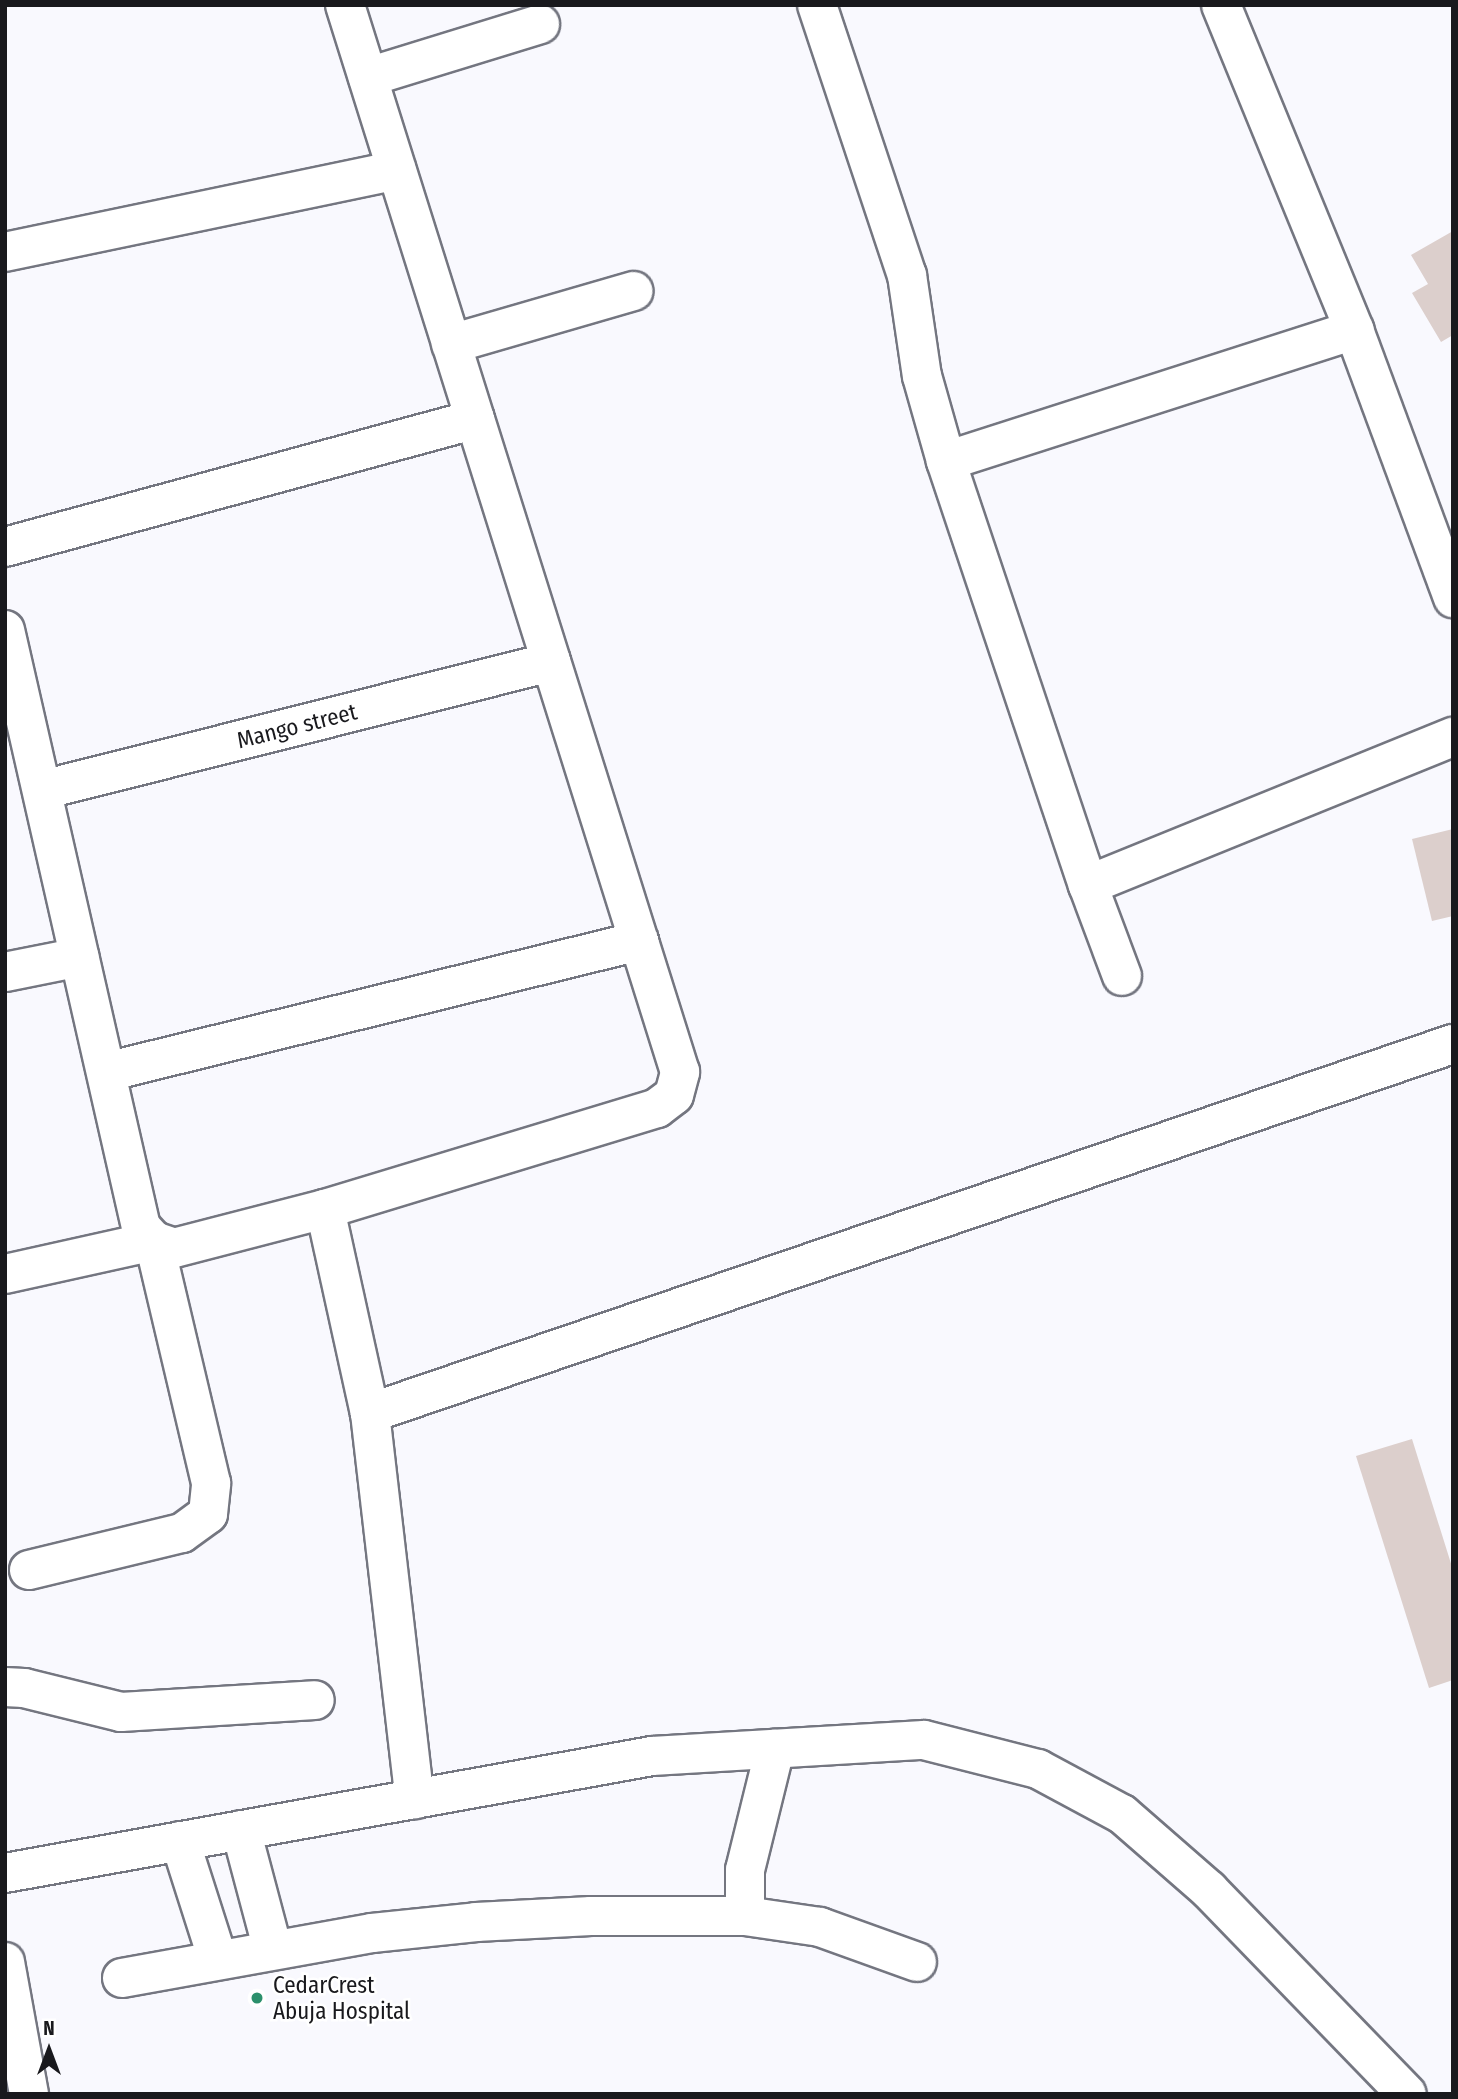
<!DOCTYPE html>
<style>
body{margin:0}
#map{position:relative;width:1458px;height:2099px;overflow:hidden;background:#f9f9fe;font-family:"Fira Sans Condensed",sans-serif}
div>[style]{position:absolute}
.building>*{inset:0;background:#dccfcc}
.roads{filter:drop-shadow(2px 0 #747680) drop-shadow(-2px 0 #747680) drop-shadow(0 2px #747680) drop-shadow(0 -2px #747680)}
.minor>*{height:38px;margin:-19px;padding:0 19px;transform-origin:19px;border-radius:19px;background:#fff}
.dots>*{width:19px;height:19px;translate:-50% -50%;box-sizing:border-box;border:4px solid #fff;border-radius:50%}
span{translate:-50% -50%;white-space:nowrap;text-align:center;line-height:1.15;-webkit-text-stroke:5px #fff;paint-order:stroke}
.street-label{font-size:23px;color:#19191d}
.poi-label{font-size:23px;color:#19191d}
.left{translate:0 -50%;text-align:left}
.frame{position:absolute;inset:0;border:7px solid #19191d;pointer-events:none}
.north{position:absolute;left:14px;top:2015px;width:70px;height:70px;-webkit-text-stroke:5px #fff;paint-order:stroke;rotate:0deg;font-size:19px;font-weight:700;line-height:28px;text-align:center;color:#19191d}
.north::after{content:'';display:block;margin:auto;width:24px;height:32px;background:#19191d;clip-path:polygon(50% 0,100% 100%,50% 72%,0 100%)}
</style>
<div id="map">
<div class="building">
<i style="clip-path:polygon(1453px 231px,1453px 335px,1441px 342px,1412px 293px,1428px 284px,1411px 255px)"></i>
<i style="clip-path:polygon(1453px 829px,1453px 916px,1432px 921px,1412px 839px)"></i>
<i style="clip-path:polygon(1412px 1439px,1453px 1570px,1453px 1680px,1429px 1688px,1356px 1456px)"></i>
</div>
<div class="roads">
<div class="minor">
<i style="left:817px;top:5px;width:285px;rotate:71.6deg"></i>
<i style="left:907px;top:275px;width:102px;rotate:81.6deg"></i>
<i style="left:922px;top:376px;width:88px;rotate:74.2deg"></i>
<i style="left:946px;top:461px;width:447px;rotate:71.5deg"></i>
<i style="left:1088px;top:885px;width:97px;rotate:69.5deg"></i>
<i style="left:1221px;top:5px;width:351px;rotate:67.7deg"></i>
<i style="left:1354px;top:330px;width:286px;rotate:69.7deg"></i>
<i style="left:368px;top:77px;width:180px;rotate:-17.1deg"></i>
<i style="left:5px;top:252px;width:400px;rotate:-11.8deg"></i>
<i style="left:451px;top:344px;width:190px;rotate:-16.2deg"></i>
<i style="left:946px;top:461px;width:429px;rotate:-17.8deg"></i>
<i style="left:5px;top:547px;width:487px;rotate:-15.2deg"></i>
<i style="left:5px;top:630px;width:612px;rotate:77.17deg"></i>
<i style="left:141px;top:1227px;width:19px;rotate:47deg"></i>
<i style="left:154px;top:1241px;width:21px;rotate:19deg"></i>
<i style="left:174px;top:1248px;width:156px;rotate:-14.5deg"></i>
<i style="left:325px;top:1209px;width:347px;rotate:-16.9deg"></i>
<i style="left:657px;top:1108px;width:21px;rotate:-37deg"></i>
<i style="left:674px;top:1095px;width:24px;rotate:-75deg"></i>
<i style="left:680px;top:1072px;width:1118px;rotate:-107.43deg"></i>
<i style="left:42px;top:790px;width:525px;rotate:-14.12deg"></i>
<i style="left:1088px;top:885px;width:394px;rotate:-22.1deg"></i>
<i style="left:5px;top:972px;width:76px;rotate:-11.3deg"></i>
<i style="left:106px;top:1072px;width:549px;rotate:-13.81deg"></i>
<i style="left:325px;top:1209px;width:209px;rotate:77.6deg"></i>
<i style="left:370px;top:1413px;width:389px;rotate:83.4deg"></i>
<i style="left:5px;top:1274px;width:153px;rotate:-12.5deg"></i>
<i style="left:370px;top:1413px;width:1144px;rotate:-18.82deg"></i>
<i style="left:29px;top:1570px;width:157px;rotate:-13.6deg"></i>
<i style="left:182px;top:1533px;width:32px;rotate:-36deg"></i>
<i style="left:208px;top:1514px;width:31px;rotate:-84deg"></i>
<i style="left:211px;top:1483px;width:249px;rotate:-103.3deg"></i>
<i style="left:5px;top:1687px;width:19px;rotate:3deg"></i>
<i style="left:24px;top:1688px;width:100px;rotate:13.9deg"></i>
<i style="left:121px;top:1712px;width:194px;rotate:-3.5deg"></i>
<i style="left:241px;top:1830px;width:124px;rotate:75.1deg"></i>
<i style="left:180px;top:1841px;width:125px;rotate:72.3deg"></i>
<i style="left:5px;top:1873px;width:657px;rotate:-10.25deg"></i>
<i style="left:652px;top:1756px;width:272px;rotate:-3.4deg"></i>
<i style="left:924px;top:1740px;width:118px;rotate:14.3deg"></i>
<i style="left:1038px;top:1769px;width:95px;rotate:28.2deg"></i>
<i style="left:1122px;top:1814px;width:116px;rotate:41.1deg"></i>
<i style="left:1209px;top:1890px;width:284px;rotate:45.9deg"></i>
<i style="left:745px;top:1916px;width:46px;rotate:-90deg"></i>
<i style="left:745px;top:1870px;width:125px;rotate:-76.1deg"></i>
<i style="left:5px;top:1962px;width:134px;rotate:79.7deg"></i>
<i style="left:122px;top:1978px;width:254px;rotate:-10.2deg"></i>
<i style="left:372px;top:1933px;width:105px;rotate:-6deg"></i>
<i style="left:476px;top:1922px;width:115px;rotate:-3deg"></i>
<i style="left:591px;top:1916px;width:154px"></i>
<i style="left:745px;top:1916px;width:76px;rotate:8.3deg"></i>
<i style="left:820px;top:1927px;width:103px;rotate:19.8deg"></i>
</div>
</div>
<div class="dots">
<i style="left:257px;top:1998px;background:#2c906c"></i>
</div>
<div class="street-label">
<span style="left:297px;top:726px;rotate:-14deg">Mango street</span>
</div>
<div class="poi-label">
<span class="left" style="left:273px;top:1998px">CedarCrest<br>Abuja Hospital</span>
</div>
<div class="frame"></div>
<div class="north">N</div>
</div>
